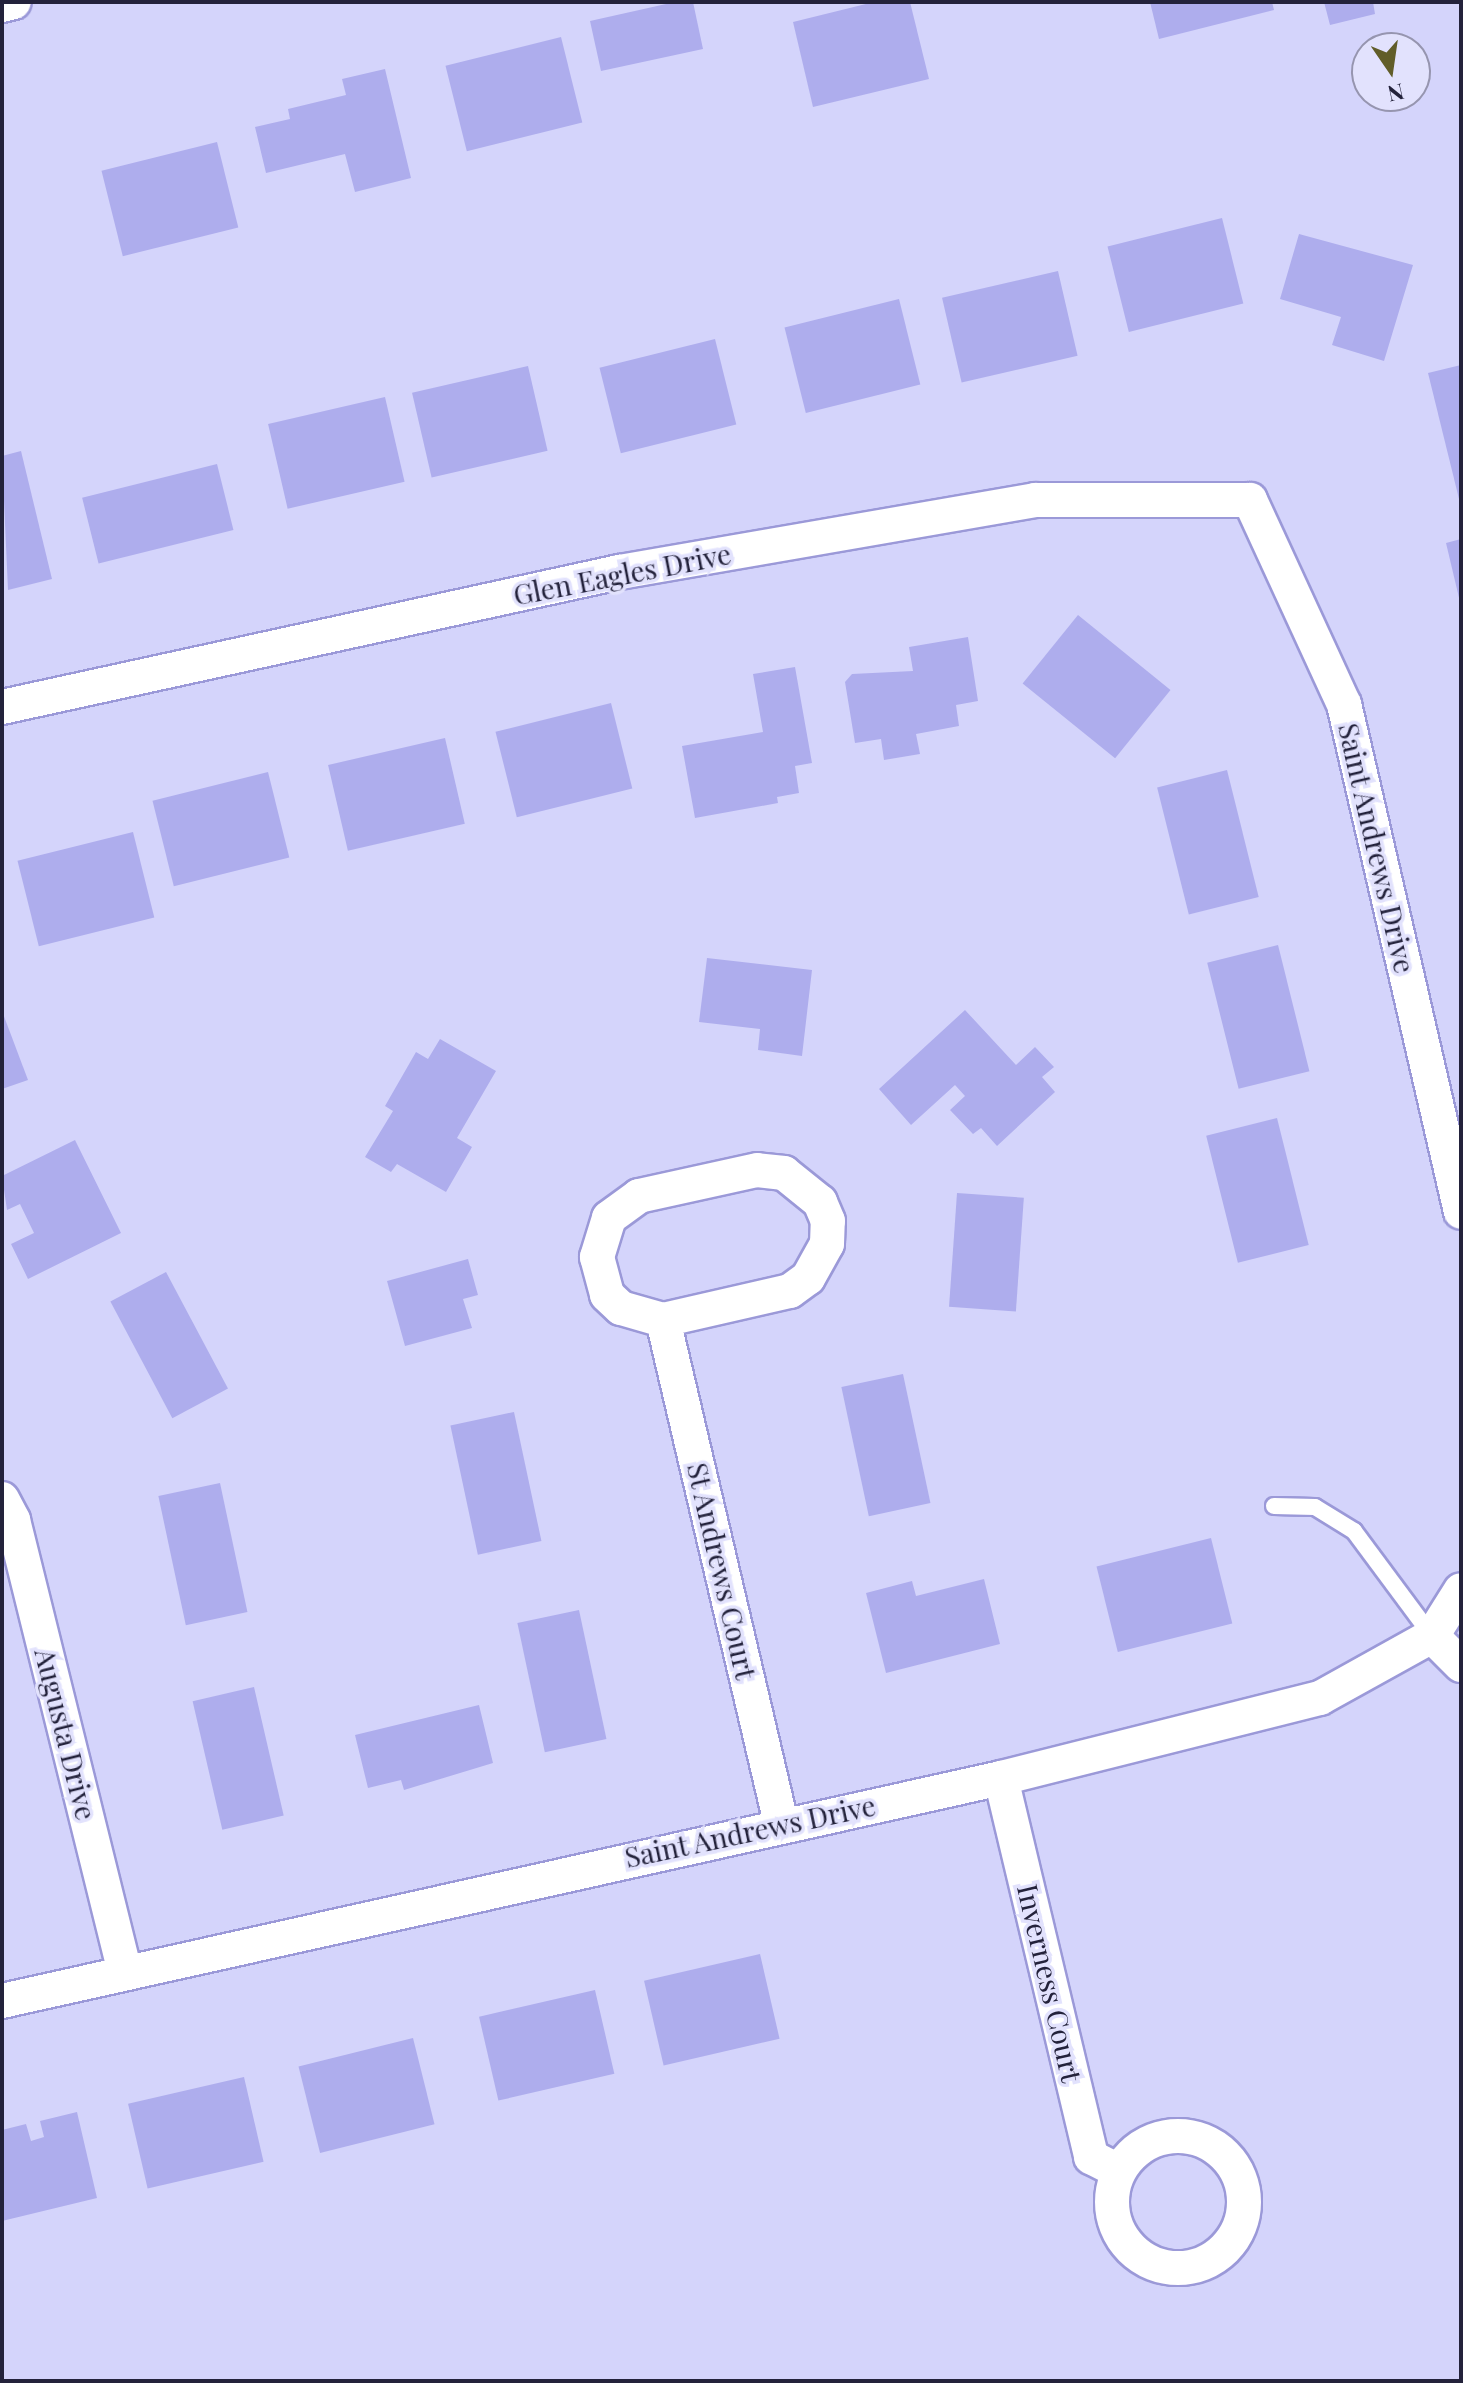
<!DOCTYPE html>
<style>
body{margin:0}
#map{position:relative;width:1463px;height:2383px;overflow:hidden;background:#d4d4fb;font-family:"Playfair Display",serif}
div>[style]{position:absolute}
.building>*{inset:0;background:#aeaded;transform-origin:0 0}
.roads{filter:drop-shadow(2px 0 #9b99d8) drop-shadow(-2px 0 #9b99d8) drop-shadow(0 2px #9b99d8) drop-shadow(0 -2px #9b99d8)}
.service>*{height:16px;margin:-8px;padding:0 8px;transform-origin:8px;border-radius:8px;background:#fff}
.minor>*{height:34px;margin:-17px;padding:0 17px;transform-origin:17px;border-radius:17px;background:#fff}
.minor>.ring{margin:-17px;padding:0;box-sizing:content-box;background:none;border:34px solid #fff;border-radius:50%}
span{translate:-50% -50%;white-space:nowrap;text-align:center;line-height:1.15;-webkit-text-stroke:7px #e2e2fd;paint-order:stroke}
.street-label{font-size:28px;color:#23223b}
.frame{position:absolute;inset:0;border:4px solid #23223b;pointer-events:none}
.north{position:absolute;left:1351px;top:32px;width:80px;height:80px;box-sizing:border-box;background:#e2e2fd;border:2px solid #9695af;border-radius:50%;rotate:167deg;font-size:22px;font-weight:700;line-height:32px;text-align:center;color:#23223b}
.north::after{content:'';display:block;margin:auto;width:28px;height:36px;background:#615d29;clip-path:polygon(50% 0,100% 100%,50% 72%,0 100%)}
</style>
<div id="map">
<div class="building">
<i style="clip-path:polygon(675px 2px,693px 2px,703px 49px,601px 71px,590px 21px)"></i>
<i style="clip-path:polygon(874px 2px,910px 2px,929px 79px,813px 107px,793px 22px)"></i>
<i style="clip-path:polygon(1150px 2px,1272px 2px,1274px 10px,1159px 39px)"></i>
<i style="clip-path:polygon(1324px 2px,1373px 2px,1375px 14px,1330px 25px)"></i>
<i style="left:561px;top:37px;width:88px;height:119px;rotate:76deg"></i>
<i style="clip-path:polygon(385px 69px,411px 178px,355px 192px,345px 154px,266px 173px,255px 127px,290px 119px,288px 109px,346px 95px,342px 79px)"></i>
<i style="left:217px;top:142px;width:88px;height:119px;rotate:76deg"></i>
<i style="left:1222px;top:218px;width:88px;height:118px;rotate:76deg"></i>
<i style="clip-path:polygon(1299px 234px,1413px 265px,1384px 361px,1332px 345px,1341px 317px,1280px 299px)"></i>
<i style="left:1058px;top:271px;width:87px;height:119px;rotate:77deg"></i>
<i style="left:899px;top:299px;width:88px;height:118px;rotate:76deg"></i>
<i style="left:715px;top:339px;width:88px;height:119px;rotate:76deg"></i>
<i style="clip-path:polygon(1461px 365px,1461px 503px,1460px 503px,1428px 373px)"></i>
<i style="left:528px;top:366px;width:87px;height:119px;rotate:77deg"></i>
<i style="left:385px;top:397px;width:87px;height:120px;rotate:77deg"></i>
<i style="clip-path:polygon(21px 451px,52px 579px,8px 590px,2px 456px)"></i>
<i style="left:217px;top:464px;width:68px;height:139px;rotate:76deg"></i>
<i style="clip-path:polygon(1461px 539px,1461px 602px,1460px 602px,1446px 543px)"></i>
<i style="left:1078px;top:615px;width:119px;height:88px;rotate:39deg"></i>
<i style="clip-path:polygon(968px 637px,978px 701px,956px 705px,959px 726px,916px 734px,920px 754px,884px 760px,881px 739px,855px 743px,845px 682px,852px 674px,913px 671px,909px 647px)"></i>
<i style="clip-path:polygon(795px 667px,812px 763px,795px 766px,799px 793px,777px 797px,778px 803px,695px 818px,682px 746px,763px 732px,753px 674px)"></i>
<i style="left:611px;top:703px;width:88px;height:119px;rotate:76deg"></i>
<i style="left:445px;top:738px;width:88px;height:120px;rotate:77deg"></i>
<i style="left:1227px;top:770px;width:131px;height:72px;rotate:76deg"></i>
<i style="left:268px;top:772px;width:88px;height:119px;rotate:76deg"></i>
<i style="left:133px;top:832px;width:88px;height:119px;rotate:76deg"></i>
<i style="left:1278px;top:945px;width:130px;height:73px;rotate:76deg"></i>
<i style="clip-path:polygon(707px 958px,812px 970px,802px 1056px,758px 1050px,760px 1029px,699px 1022px)"></i>
<i style="clip-path:polygon(965px 1010px,1016px 1065px,1035px 1047px,1054px 1067px,1042px 1077px,1055px 1092px,997px 1146px,981px 1128px,973px 1134px,950px 1110px,965px 1096px,955px 1085px,911px 1125px,879px 1089px)"></i>
<i style="clip-path:polygon(2px 1011px,28px 1080px,2px 1089px)"></i>
<i style="clip-path:polygon(440px 1039px,496px 1071px,457px 1138px,472px 1147px,446px 1192px,397px 1164px,391px 1172px,365px 1157px,393px 1111px,385px 1106px,416px 1052px,428px 1059px)"></i>
<i style="left:1277px;top:1118px;width:131px;height:73px;rotate:76deg"></i>
<i style="clip-path:polygon(75px 1140px,121px 1233px,28px 1279px,11px 1244px,34px 1233px,20px 1204px,7px 1210px,2px 1176px)"></i>
<i style="left:957px;top:1193px;width:67px;height:114px;rotate:4deg"></i>
<i style="clip-path:polygon(468px 1259px,478px 1295px,463px 1299px,472px 1328px,405px 1346px,387px 1281px)"></i>
<i style="left:166px;top:1272px;width:132px;height:63px;rotate:62deg"></i>
<i style="left:903px;top:1374px;width:132px;height:63px;rotate:78deg"></i>
<i style="left:514px;top:1412px;width:132px;height:65px;rotate:78deg"></i>
<i style="left:220px;top:1483px;width:132px;height:63px;rotate:78deg"></i>
<i style="left:1211px;top:1538px;width:88px;height:118px;rotate:76deg"></i>
<i style="clip-path:polygon(984px 1579px,1000px 1644px,886px 1673px,866px 1593px,912px 1581px,916px 1596px)"></i>
<i style="left:579px;top:1610px;width:132px;height:63px;rotate:78deg"></i>
<i style="left:254px;top:1687px;width:132px;height:63px;rotate:77deg"></i>
<i style="clip-path:polygon(479px 1705px,493px 1763px,404px 1790px,401px 1780px,368px 1788px,355px 1735px)"></i>
<i style="left:760px;top:1954px;width:87px;height:119px;rotate:77deg"></i>
<i style="left:595px;top:1990px;width:86px;height:119px;rotate:77deg"></i>
<i style="left:413px;top:2038px;width:89px;height:118px;rotate:76deg"></i>
<i style="left:244px;top:2077px;width:87px;height:119px;rotate:77deg"></i>
<i style="clip-path:polygon(77px 2112px,97px 2198px,2px 2221px,2px 2130px,26px 2124px,31px 2141px,44px 2137px,40px 2121px)"></i>
</div>
<div class="roads">
<div class="service">
<i style="left:1274px;top:1506px;width:41px;rotate:1.4deg"></i>
<i style="left:1315px;top:1507px;width:46px;rotate:31.6deg"></i>
<i style="left:1354px;top:1531px;width:131px;rotate:53.4deg"></i>
</div>
<div class="minor">
<i style="left:2px;top:5px;width:12px;rotate:-14deg"></i>
<i style="left:2px;top:707px;width:632px;rotate:-12.34deg"></i>
<i style="left:619px;top:572px;width:422px;rotate:-9.8deg"></i>
<i style="left:1035px;top:500px;width:215px"></i>
<i style="left:1250px;top:500px;width:225px;rotate:65.3deg"></i>
<i style="left:1344px;top:704px;width:521px;rotate:77.03deg"></i>
<i style="left:663px;top:1320px;width:130px;rotate:-12.9deg"></i>
<i style="left:790px;top:1291px;width:22px;rotate:-36deg"></i>
<i style="left:808px;top:1278px;width:39px;rotate:-61deg"></i>
<i style="left:827px;top:1244px;width:23px;rotate:-88deg"></i>
<i style="left:828px;top:1221px;width:21px;rotate:-113deg"></i>
<i style="left:820px;top:1202px;width:46px;rotate:-141.1deg"></i>
<i style="left:784px;top:1173px;width:27px;rotate:-174deg"></i>
<i style="left:757px;top:1170px;width:121px;rotate:167.6deg"></i>
<i style="left:639px;top:1196px;width:37px;rotate:144deg"></i>
<i style="left:609px;top:1218px;width:41px;rotate:107.1deg"></i>
<i style="left:597px;top:1257px;width:39px;rotate:75deg"></i>
<i style="left:607px;top:1295px;width:19px;rotate:43deg"></i>
<i style="left:621px;top:1308px;width:44px;rotate:15.9deg"></i>
<i style="left:663px;top:1320px;width:517px;rotate:76.8deg"></i>
<i style="left:2px;top:1499px;width:24px;rotate:62deg"></i>
<i style="left:13px;top:1520px;width:465px;rotate:76.1deg"></i>
<i style="left:1432px;top:1636px;width:41px;rotate:45deg"></i>
<i style="left:1001px;top:1778px;width:390px;rotate:76.6deg"></i>
<i style="left:1091px;top:2157px;width:31px;rotate:27deg"></i>
<i style="left:2px;top:2001px;width:1024px;rotate:-12.58deg"></i>
<i style="left:1001px;top:1778px;width:329px;rotate:-14.1deg"></i>
<i style="left:1320px;top:1698px;width:128px;rotate:-29deg"></i>
<i style="left:1432px;top:1636px;width:54px;rotate:-57.8deg"></i>
<i class="ring" style="left:1112px;top:2136px;width:98px;height:98px"></i>
</div>
</div>
<div class="street-label">
<span style="left:622px;top:574px;rotate:-11deg">Glen Eagles Drive</span>
<span style="left:1377px;top:848px;rotate:77deg">Saint Andrews Drive</span>
<span style="left:722px;top:1571px;rotate:77deg">St Andrews Court</span>
<span style="left:66px;top:1734px;rotate:76deg">Augusta Drive</span>
<span style="left:750px;top:1831px;rotate:-12deg">Saint Andrews Drive</span>
<span style="left:1050px;top:1983px;rotate:77deg">Inverness Court</span>
</div>
<div class="frame"></div>
<div class="north">N</div>
</div>
